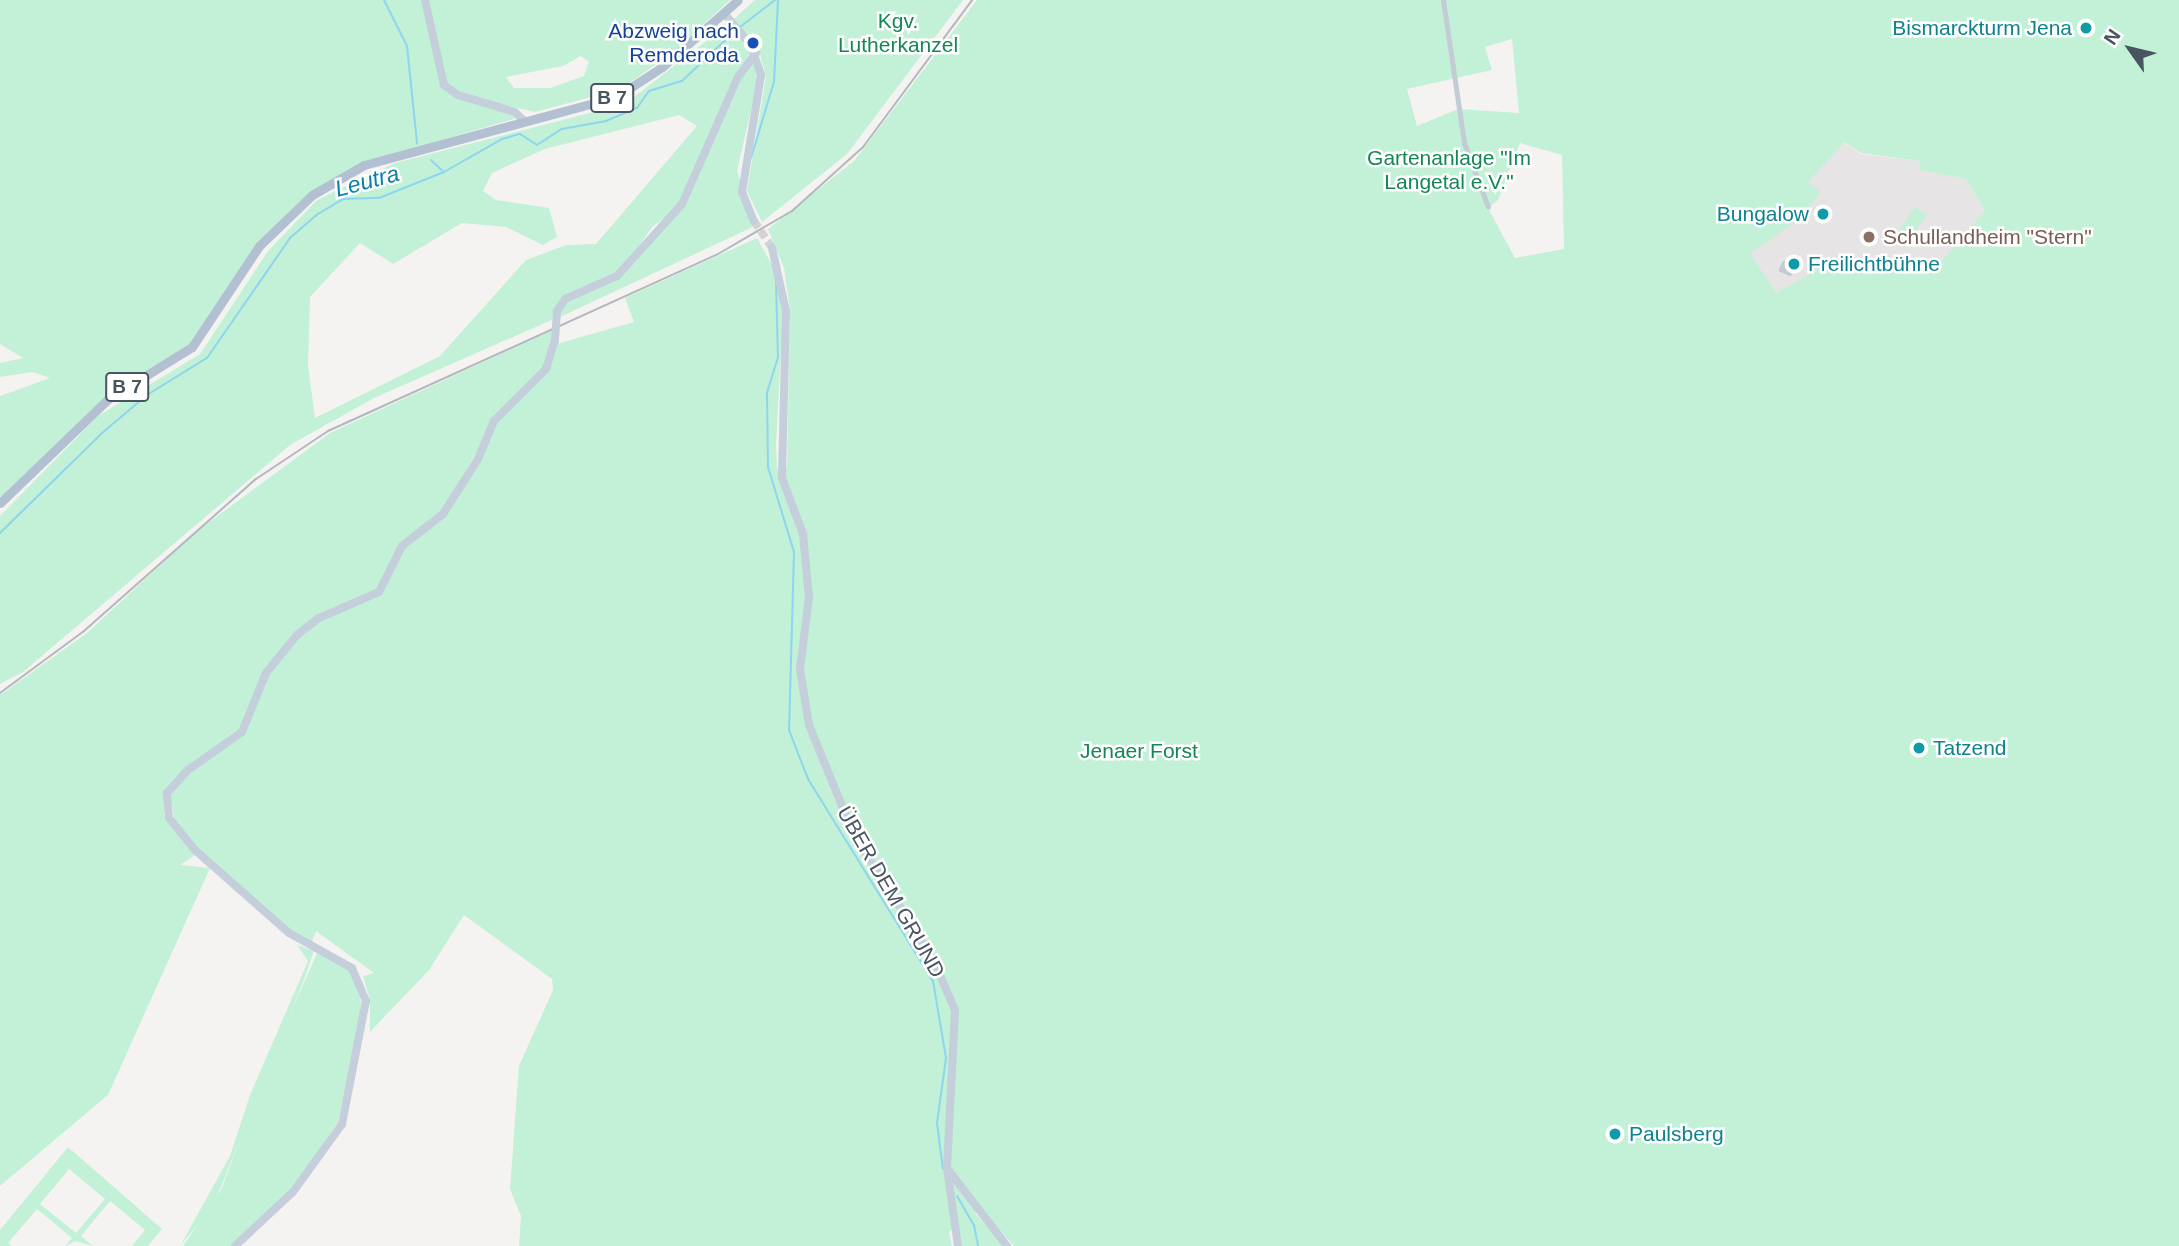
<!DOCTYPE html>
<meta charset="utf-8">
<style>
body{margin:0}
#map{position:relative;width:2179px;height:1246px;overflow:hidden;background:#f5f3f2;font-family:Arial,sans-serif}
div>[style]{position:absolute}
.education>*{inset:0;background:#e6e4e4}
.green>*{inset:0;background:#c2f1d7;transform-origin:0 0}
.stream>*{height:2px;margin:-1px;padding:0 1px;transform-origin:1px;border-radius:1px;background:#8ed5ef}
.secondary-tunnel>*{height:8px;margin-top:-4px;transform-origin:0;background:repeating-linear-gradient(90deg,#d3d3d5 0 8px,transparent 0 12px)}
.street>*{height:5px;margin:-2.5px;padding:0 2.5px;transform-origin:2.5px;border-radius:2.5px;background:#c3ccd4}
.secondary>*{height:8px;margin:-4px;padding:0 4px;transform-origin:4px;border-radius:4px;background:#c5cedb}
.primary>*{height:9px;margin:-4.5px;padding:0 4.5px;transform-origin:4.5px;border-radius:4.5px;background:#b2c0d1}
.rail>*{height:2px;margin:-1px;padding:0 1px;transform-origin:1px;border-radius:1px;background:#b4b7bd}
.secondary-bridge>*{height:8px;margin:-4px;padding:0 4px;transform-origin:4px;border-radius:4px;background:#c5cedb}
.dots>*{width:19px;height:19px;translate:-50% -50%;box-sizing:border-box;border:4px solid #fff;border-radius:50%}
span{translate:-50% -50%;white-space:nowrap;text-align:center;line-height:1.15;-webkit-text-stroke:5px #fff;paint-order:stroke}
.shield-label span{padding:2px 5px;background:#fff;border:2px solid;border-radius:5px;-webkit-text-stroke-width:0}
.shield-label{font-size:19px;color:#495461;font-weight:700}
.park-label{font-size:21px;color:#158755}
.culture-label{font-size:21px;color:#0d838f}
.right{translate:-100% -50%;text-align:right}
.left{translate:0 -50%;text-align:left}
.transit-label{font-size:21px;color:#164399}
.education-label{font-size:21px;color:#785e54}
.street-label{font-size:21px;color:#495461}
.water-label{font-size:23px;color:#097fac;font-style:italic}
.north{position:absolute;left:2095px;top:14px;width:70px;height:70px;-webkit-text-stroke:5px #fff;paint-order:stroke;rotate:304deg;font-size:19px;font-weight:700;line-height:28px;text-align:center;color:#495461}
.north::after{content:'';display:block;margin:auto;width:24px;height:32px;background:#495461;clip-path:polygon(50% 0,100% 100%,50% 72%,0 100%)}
</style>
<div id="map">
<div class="education">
<i style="clip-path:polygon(1831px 134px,1861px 154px,1920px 161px,1920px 170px,1966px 179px,1985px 211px,1935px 270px,1914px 262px,1857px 259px,1825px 266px,1777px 293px,1725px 269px,1791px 193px)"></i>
</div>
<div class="green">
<i style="clip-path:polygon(evenodd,0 0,730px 0,676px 50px,621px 89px,535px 112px,483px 100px,517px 118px,364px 163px,309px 193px,257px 244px,190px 344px,143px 373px,0 498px,0 396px,50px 378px,33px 372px,0 377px,0 363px,23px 358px,0 344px,0 0,581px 56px,589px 62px,584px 76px,550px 88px,514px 88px,506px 77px,563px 66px,581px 56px)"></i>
<i style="clip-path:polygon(755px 0,963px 0,847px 154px,762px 222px,747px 191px,766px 76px,759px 51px,734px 19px)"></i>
<i style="clip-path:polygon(evenodd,977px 0,2179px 0,2179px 1246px,1014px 1246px,980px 1209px,975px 1213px,1004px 1246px,960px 1246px,956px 1227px,949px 1232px,952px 1246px,519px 1246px,521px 1216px,510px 1189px,519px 1066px,553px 990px,552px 979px,464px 915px,429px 970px,370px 1032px,370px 1000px,363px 976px,374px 973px,316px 931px,311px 944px,296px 935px,213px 865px,175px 823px,170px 794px,183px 777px,244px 734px,268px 674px,298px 637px,320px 621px,381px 594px,404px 548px,440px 521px,491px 428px,542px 377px,556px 344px,634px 322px,625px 298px,757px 238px,776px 272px,783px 310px,776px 446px,777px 469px,787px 467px,790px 310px,784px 268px,768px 229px,854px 161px,977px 0,1512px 39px,1519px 113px,1458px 109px,1417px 126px,1407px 89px,1492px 70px,1485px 47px,1512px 39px,977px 0,1844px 142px,1861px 153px,1920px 161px,1920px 170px,1966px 179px,1985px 211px,1935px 269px,1919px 256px,1913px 262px,1857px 259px,1825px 266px,1776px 293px,1750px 253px,1798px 220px,1820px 192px,1808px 182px,1844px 142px,977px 0,1520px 143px,1562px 155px,1564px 249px,1515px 258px,1488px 208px,1498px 200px,1520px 143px)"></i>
<i style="clip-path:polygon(evenodd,728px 24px,749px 47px,749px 55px,693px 182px,673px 212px,653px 226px,621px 271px,569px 294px,554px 319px,374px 398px,290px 445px,23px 672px,0 684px,0 516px,98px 416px,200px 354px,268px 251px,317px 200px,395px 163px,625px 104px,728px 24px,679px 115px,697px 126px,596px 244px,566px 245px,526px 260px,440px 356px,315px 418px,308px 365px,310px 297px,360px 243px,393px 264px,462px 223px,506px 227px,543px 245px,557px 237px,549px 208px,496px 200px,483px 191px,492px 173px,545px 149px,679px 115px)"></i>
<i style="clip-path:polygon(751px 59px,759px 75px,737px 171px,755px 226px,560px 317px,560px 307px,578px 295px,612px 282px,687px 198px)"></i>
<i style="left:1915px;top:207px;width:14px;height:38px;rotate:34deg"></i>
<i style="clip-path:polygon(553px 330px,544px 368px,503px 407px,442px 512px,399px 544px,377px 591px,295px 633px,263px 672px,240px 730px,169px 785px,164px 815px,195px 855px,180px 865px,210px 868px,108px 1095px,0 1186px,0 695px,87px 633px,197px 531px,330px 433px)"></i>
<i style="clip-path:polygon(297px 945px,314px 951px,305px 977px,221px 1187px,211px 1208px,180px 1246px,230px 1156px,250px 1095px,308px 961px)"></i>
<i style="clip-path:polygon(317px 953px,348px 969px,360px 988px,361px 1012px,338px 1122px,290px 1191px,231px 1246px,183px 1246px,222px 1188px,265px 1071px)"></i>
<i style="clip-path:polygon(evenodd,68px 1147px,162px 1229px,148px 1246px,132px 1246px,145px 1230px,110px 1201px,81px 1236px,93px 1246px,76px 1241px,65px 1246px,72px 1238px,37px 1209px,8px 1243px,11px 1246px,0 1246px,0 1230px,68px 1147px,69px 1169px,105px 1199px,76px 1233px,40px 1204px,69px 1169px)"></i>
</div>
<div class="stream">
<i style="left:384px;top:0;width:51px;rotate:63.4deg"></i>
<i style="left:407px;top:46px;width:98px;rotate:84.1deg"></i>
<i style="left:740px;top:27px;width:44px;rotate:-37.6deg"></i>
<i style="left:751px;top:158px;width:79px;rotate:-73.2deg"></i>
<i style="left:774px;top:82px;width:82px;rotate:-87.2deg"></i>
<i style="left:431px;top:160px;width:16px;rotate:43deg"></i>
<i style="left:776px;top:282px;width:75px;rotate:88.5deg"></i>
<i style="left:778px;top:357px;width:39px;rotate:107deg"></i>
<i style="left:767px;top:394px;width:73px;rotate:89.2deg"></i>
<i style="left:768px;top:467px;width:89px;rotate:73deg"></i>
<i style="left:794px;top:552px;width:178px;rotate:91.6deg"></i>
<i style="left:789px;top:730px;width:53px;rotate:68.8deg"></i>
<i style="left:808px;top:779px;width:238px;rotate:58.3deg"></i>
<i style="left:933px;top:981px;width:78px;rotate:80.4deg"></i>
<i style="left:946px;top:1058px;width:66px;rotate:97.9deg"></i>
<i style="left:937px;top:1123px;width:46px;rotate:82.6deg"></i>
<i style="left:0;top:533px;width:143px;rotate:-44.4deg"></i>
<i style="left:102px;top:433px;width:59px;rotate:-40.2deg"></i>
<i style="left:147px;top:395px;width:70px;rotate:-31.7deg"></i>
<i style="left:207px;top:358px;width:146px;rotate:-55.3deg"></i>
<i style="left:290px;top:238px;width:37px;rotate:-41deg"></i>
<i style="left:318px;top:214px;width:29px;rotate:-31deg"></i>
<i style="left:343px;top:199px;width:36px;rotate:-2deg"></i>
<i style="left:379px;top:198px;width:70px;rotate:-21.8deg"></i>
<i style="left:444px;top:172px;width:67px;rotate:-29.6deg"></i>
<i style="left:502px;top:139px;width:19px;rotate:-16deg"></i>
<i style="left:520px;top:134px;width:20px;rotate:33deg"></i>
<i style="left:537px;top:145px;width:30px;rotate:-33deg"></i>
<i style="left:562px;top:129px;width:45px;rotate:-10.3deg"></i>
<i style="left:606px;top:121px;width:34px;rotate:-23deg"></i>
<i style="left:637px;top:108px;width:21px;rotate:-55deg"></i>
<i style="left:649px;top:91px;width:34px;rotate:-17deg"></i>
<i style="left:682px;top:81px;width:74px;rotate:-43.4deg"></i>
<i style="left:957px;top:1196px;width:34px;rotate:60deg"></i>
<i style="left:974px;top:1225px;width:21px;rotate:79deg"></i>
</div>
<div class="secondary-tunnel">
<i style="left:754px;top:221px;width:32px;rotate:56deg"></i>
</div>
<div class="street">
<i style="left:1443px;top:0;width:145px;rotate:81.6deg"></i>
<i style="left:1464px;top:143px;width:68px;rotate:69.4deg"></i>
<i style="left:1784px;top:263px;width:7px;rotate:117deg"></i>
<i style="left:1781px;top:269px;width:9px;rotate:27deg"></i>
</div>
<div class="secondary">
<i style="left:425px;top:0;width:87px;rotate:77.4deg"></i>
<i style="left:444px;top:85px;width:17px;rotate:36deg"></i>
<i style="left:458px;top:95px;width:59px;rotate:16.6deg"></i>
<i style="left:515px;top:112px;width:13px;rotate:45deg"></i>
<i style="left:724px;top:13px;width:40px;rotate:50deg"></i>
<i style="left:750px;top:44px;width:33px;rotate:70deg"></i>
<i style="left:761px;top:75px;width:119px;rotate:99.2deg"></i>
<i style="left:742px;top:192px;width:31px;rotate:68deg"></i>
<i style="left:772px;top:248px;width:65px;rotate:77.5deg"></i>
<i style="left:786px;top:311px;width:167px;rotate:91.4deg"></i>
<i style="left:782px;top:478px;width:60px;rotate:69.4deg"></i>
<i style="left:803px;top:534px;width:63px;rotate:84.6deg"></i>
<i style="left:809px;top:597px;width:73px;rotate:97.1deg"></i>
<i style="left:800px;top:669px;width:57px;rotate:80.9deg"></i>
<i style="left:809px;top:725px;width:117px;rotate:67.8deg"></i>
<i style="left:853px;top:833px;width:149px;rotate:57.6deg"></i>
<i style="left:933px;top:959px;width:56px;rotate:66.7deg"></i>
<i style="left:955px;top:1010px;width:158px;rotate:92.9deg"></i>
<i style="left:947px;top:1168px;width:79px;rotate:82deg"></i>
<i style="left:557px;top:311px;width:14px;rotate:-56deg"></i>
<i style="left:565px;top:299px;width:57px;rotate:-23.9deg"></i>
<i style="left:617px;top:276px;width:97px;rotate:-47.9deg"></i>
<i style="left:682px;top:204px;width:139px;rotate:-66.2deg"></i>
<i style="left:738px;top:77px;width:30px;rotate:-53deg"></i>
<i style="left:949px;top:1171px;width:95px;rotate:52.3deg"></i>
<i style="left:235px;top:1246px;width:79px;rotate:-43deg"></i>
<i style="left:293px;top:1192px;width:84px;rotate:-54.2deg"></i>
<i style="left:342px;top:1124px;width:125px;rotate:-79deg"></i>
<i style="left:366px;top:1001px;width:36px;rotate:-113deg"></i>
<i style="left:352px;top:968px;width:72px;rotate:-150.9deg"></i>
<i style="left:289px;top:933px;width:125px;rotate:-138.6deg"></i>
<i style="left:195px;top:850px;width:41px;rotate:-129.1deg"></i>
<i style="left:169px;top:818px;width:25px;rotate:-95deg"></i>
<i style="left:167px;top:793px;width:31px;rotate:-48deg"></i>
<i style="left:188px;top:770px;width:66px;rotate:-35.1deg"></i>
<i style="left:242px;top:732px;width:64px;rotate:-67.9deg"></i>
<i style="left:266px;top:673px;width:49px;rotate:-50.8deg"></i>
<i style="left:297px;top:635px;width:28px;rotate:-38deg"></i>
<i style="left:319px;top:618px;width:65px;rotate:-23.4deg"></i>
<i style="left:379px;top:592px;width:51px;rotate:-63.4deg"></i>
<i style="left:402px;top:546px;width:52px;rotate:-38deg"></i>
<i style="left:443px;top:514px;width:65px;rotate:-57.5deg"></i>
<i style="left:478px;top:459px;width:41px;rotate:-67.2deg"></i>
<i style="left:494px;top:421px;width:74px;rotate:-45deg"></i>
<i style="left:546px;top:369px;width:30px;rotate:-73deg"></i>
</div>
<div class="primary">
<i style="left:0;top:503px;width:150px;rotate:-43.9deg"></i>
<i style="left:108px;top:399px;width:99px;rotate:-31.8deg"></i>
<i style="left:192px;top:347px;width:121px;rotate:-56.4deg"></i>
<i style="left:259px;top:246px;width:74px;rotate:-43.9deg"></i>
<i style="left:312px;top:195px;width:60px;rotate:-30deg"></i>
<i style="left:364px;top:165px;width:261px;rotate:-15.1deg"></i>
<i style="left:616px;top:97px;width:55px;rotate:-33.1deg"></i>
<i style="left:662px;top:67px;width:101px;rotate:-41.4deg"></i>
</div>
<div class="rail">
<i style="left:0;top:693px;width:104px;rotate:-36.4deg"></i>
<i style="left:84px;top:631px;width:230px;rotate:-41.5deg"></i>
<i style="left:256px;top:479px;width:87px;rotate:-33.7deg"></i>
<i style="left:328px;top:431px;width:428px;rotate:-24.4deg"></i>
<i style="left:718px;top:254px;width:86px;rotate:-30.2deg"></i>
<i style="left:792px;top:211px;width:96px;rotate:-42deg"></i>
<i style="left:863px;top:147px;width:183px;rotate:-53.4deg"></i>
</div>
<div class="secondary-bridge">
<i style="left:555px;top:340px;width:29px;rotate:-86deg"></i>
</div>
<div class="dots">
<i style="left:2086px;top:28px;background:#0f9aa8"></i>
<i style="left:753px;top:43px;background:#1a4fb4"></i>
<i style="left:1823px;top:214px;background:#0f9aa8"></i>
<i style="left:1869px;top:237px;background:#8d6e63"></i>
<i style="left:1794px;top:264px;background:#0f9aa8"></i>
<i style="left:1919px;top:748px;background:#0f9aa8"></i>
<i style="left:1615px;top:1134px;background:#0f9aa8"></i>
</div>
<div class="shield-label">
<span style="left:612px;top:98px">B 7</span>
<span style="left:127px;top:387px">B 7</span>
</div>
<div class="park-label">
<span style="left:898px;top:33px">Kgv.<br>Lutherkanzel</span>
<span style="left:1449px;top:170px">Gartenanlage "Im<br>Langetal e.V."</span>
<span style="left:1139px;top:751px">Jenaer Forst</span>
</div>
<div class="culture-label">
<span class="right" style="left:2072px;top:28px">Bismarckturm Jena</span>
<span class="right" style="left:1809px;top:214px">Bungalow</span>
<span class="left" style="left:1808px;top:264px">Freilichtbühne</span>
<span class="left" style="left:1933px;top:748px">Tatzend</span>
<span class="left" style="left:1629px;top:1134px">Paulsberg</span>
</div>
<div class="transit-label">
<span class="right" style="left:739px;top:43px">Abzweig nach<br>Remderoda</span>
</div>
<div class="education-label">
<span class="left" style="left:1883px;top:237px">Schullandheim "Stern"</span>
</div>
<div class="street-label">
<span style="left:891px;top:892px;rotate:60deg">ÜBER DEM GRUND</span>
</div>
<div class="water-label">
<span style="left:367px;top:181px;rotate:-15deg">Leutra</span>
</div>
<div class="north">N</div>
</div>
